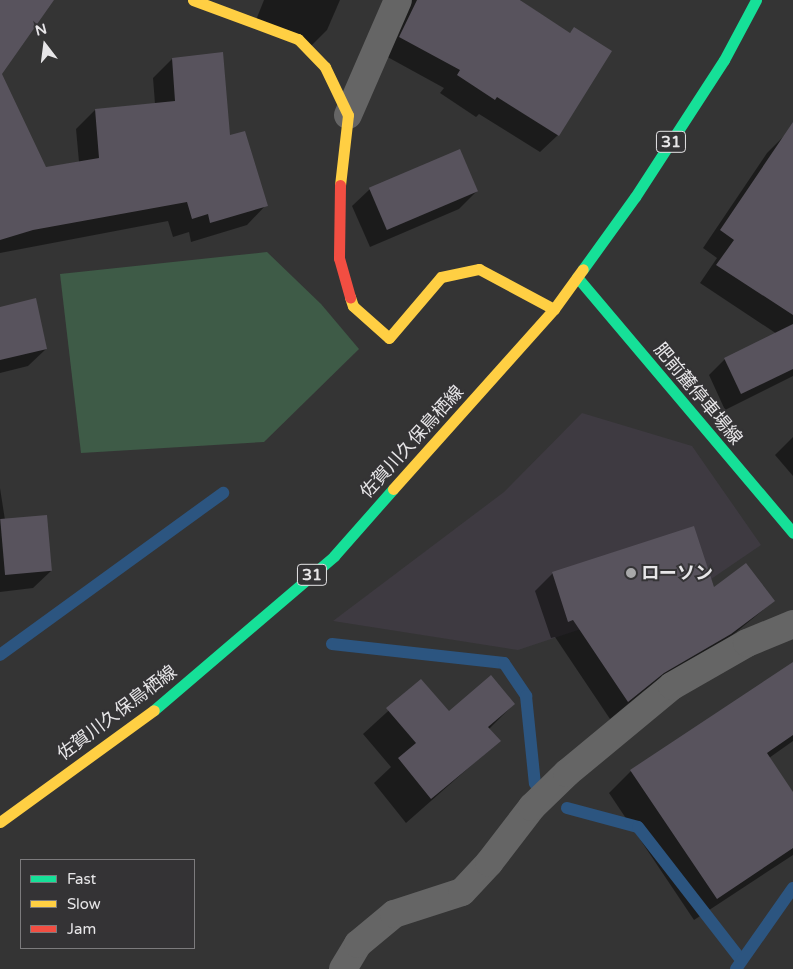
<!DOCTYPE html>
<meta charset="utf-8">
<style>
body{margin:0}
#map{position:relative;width:793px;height:969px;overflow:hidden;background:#343434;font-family:"Varela Round","Noto Sans JP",sans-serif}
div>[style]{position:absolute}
.built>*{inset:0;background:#3e3a41}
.green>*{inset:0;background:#3e5b47}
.shadow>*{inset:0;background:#0007}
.stream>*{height:12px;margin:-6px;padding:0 6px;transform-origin:6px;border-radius:6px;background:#2c5580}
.building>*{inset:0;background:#58535d;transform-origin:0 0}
.street>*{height:28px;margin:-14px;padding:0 14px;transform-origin:14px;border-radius:14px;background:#656565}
.fast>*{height:11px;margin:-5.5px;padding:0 5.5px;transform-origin:5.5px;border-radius:5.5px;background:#16e098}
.slow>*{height:11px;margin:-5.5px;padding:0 5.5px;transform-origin:5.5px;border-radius:5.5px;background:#ffcf43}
.jam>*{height:11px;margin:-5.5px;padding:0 5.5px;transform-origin:5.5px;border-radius:5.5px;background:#f24e42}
.dots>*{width:14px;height:14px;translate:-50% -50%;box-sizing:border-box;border:2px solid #343335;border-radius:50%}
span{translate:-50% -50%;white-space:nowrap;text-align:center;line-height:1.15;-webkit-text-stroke:4px #343335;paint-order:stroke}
.shield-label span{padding:1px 4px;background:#343335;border:1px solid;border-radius:4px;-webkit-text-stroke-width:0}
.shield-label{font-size:16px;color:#e7e6e8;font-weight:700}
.street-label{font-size:18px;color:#e7e6e8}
.poi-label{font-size:18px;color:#e7e6e8;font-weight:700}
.left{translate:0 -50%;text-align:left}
.legend{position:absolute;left:20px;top:859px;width:175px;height:90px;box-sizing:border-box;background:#343335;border:1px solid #7c7b7d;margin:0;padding:6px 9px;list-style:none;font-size:15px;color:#e7e6e8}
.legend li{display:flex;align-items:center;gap:10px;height:25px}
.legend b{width:25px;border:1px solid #7c7b7d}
.north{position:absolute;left:20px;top:20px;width:50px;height:50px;-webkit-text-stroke:4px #343335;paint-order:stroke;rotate:345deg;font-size:14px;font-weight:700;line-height:20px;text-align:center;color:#e7e6e8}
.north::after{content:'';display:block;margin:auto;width:18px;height:22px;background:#e7e6e8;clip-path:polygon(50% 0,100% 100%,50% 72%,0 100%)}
</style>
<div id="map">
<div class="built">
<i style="clip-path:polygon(582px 413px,692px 446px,761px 545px,692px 592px,518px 650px,333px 621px,504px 492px)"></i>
</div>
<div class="green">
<i style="clip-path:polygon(267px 252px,321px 304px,359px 349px,264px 442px,81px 453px,60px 274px)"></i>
</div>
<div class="shadow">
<i style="clip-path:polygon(0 0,41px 0,1px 74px,45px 168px,79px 162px,76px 129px,95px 110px,155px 104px,153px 78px,172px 59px,229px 137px,266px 205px,247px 225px,191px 242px,189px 232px,173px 237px,168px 221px,0 253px)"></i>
<i style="clip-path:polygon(264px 0,340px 0,327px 30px,310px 47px,254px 25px)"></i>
<i style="clip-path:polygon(411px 0,520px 0,569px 34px,574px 29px,558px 135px,540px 152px,479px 114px,476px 117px,440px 93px,444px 88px,382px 54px)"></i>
<i style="clip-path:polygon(793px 127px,793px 376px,725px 410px,709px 375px,725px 359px,777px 334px,700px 283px,717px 258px,703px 248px,767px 153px)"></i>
<i style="clip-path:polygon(370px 189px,477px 191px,459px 209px,370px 247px,352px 206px)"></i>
<i style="clip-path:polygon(0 308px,46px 349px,28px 366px,0 373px)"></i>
<i style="clip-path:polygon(793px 437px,793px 476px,775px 455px)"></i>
<i style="clip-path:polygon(0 488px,5px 520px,51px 571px,33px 588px,0 592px)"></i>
<i style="clip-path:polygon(553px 573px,713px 589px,774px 601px,712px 652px,645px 690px,610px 719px,555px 637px,551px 638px,535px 591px)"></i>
<i style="clip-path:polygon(793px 664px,793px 741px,769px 758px,793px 795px,793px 855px,694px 920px,609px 793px,631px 771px)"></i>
<i style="clip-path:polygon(421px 681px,448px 713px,514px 704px,488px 730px,499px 741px,406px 823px,374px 783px,391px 767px,363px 734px)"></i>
</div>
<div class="stream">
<i style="left:332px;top:644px;width:173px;rotate:6.3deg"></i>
<i style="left:504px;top:663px;width:40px;rotate:56deg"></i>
<i style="left:526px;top:696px;width:88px;rotate:84.2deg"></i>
<i style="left:0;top:655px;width:276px;rotate:-36deg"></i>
<i style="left:567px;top:808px;width:73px;rotate:15deg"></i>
<i style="left:638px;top:827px;width:168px;rotate:52.2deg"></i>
<i style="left:736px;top:969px;width:99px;rotate:-54.9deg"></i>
</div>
<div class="building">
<i style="clip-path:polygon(0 0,54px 0,2px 74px,46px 167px,99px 158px,95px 109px,175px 101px,172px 58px,223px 52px,230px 135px,245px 131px,268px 206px,210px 223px,208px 214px,192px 219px,187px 202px,33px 230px,0 240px)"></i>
<i style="clip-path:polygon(417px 0,520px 0,570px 33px,574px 27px,612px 51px,559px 136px,497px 97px,495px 100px,457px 75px,460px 70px,399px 37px)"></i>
<i style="clip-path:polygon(793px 122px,793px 315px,716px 265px,734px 240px,720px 230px)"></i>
<i style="left:460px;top:149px;width:46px;height:99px;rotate:67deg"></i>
<i style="clip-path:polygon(36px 298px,47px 349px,0 360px,0 307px)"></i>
<i style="clip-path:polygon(793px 324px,793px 369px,741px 394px,724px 358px)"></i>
<i style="left:47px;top:515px;width:56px;height:47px;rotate:85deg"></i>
<i style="clip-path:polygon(694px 526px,714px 587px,746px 563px,775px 601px,731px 634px,664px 673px,628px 702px,573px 620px,568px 622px,552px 572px)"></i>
<i style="clip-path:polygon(793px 662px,793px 735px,767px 753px,793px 792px,793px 848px,717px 899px,630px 770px)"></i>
<i style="clip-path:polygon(491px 675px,515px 704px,488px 727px,501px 741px,431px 799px,398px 758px,416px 743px,386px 708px,421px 679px,449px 711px)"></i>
</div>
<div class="street">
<i style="left:348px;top:115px;width:125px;rotate:-66.5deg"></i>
<i style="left:343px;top:969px;width:29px;rotate:-59deg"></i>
<i style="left:358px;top:944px;width:47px;rotate:-39.8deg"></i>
<i style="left:394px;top:914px;width:71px;rotate:-17.9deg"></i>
<i style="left:462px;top:892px;width:40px;rotate:-47deg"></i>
<i style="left:489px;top:863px;width:71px;rotate:-52.5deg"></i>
<i style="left:532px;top:807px;width:49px;rotate:-44.2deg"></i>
<i style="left:567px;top:773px;width:136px;rotate:-39.6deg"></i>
<i style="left:672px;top:686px;width:86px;rotate:-29.8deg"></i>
<i style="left:747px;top:643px;width:50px;rotate:-22.4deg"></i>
</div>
<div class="fast">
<i style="left:583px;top:269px;width:89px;rotate:-54.2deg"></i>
<i style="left:635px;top:197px;width:163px;rotate:-57deg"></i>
<i style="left:724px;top:60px;width:68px;rotate:-61.9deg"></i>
<i style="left:577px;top:277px;width:335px;rotate:49.8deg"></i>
<i style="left:154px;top:710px;width:237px;rotate:-40.5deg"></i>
<i style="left:334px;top:556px;width:89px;rotate:-48.6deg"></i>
</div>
<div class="slow">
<i style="left:193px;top:0;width:112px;rotate:20.4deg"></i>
<i style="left:298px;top:39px;width:39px;rotate:46deg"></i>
<i style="left:325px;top:67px;width:53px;rotate:64.4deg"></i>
<i style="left:348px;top:115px;width:70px;rotate:96.5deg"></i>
<i style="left:350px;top:297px;width:9px;rotate:72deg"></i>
<i style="left:353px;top:306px;width:48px;rotate:41.6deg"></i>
<i style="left:389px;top:338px;width:80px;rotate:-49.6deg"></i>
<i style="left:441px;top:277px;width:39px;rotate:-12deg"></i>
<i style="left:479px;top:269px;width:85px;rotate:28.1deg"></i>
<i style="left:393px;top:489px;width:241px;rotate:-48.2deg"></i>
<i style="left:554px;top:309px;width:49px;rotate:-54.1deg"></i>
<i style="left:0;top:822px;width:190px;rotate:-36deg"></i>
</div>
<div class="jam">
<i style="left:340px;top:185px;width:73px;rotate:90.8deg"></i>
<i style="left:339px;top:258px;width:41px;rotate:74.2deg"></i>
</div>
<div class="dots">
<i style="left:631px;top:573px;background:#a8a8a9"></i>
</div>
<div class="shield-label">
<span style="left:671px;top:142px">31</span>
<span style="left:312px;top:575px">31</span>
</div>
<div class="street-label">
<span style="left:698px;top:394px;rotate:50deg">肥前麓停車場線</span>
<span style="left:412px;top:442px;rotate:-48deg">佐賀川久保鳥栖線</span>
<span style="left:117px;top:713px;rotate:-37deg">佐賀川久保鳥栖線</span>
</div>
<div class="poi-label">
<span class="left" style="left:641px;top:573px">ローソン</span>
</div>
<ul class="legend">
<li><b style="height:6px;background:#16e098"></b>Fast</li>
<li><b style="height:6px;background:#ffcf43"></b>Slow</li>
<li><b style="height:6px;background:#f24e42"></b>Jam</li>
</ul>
<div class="north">N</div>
</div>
